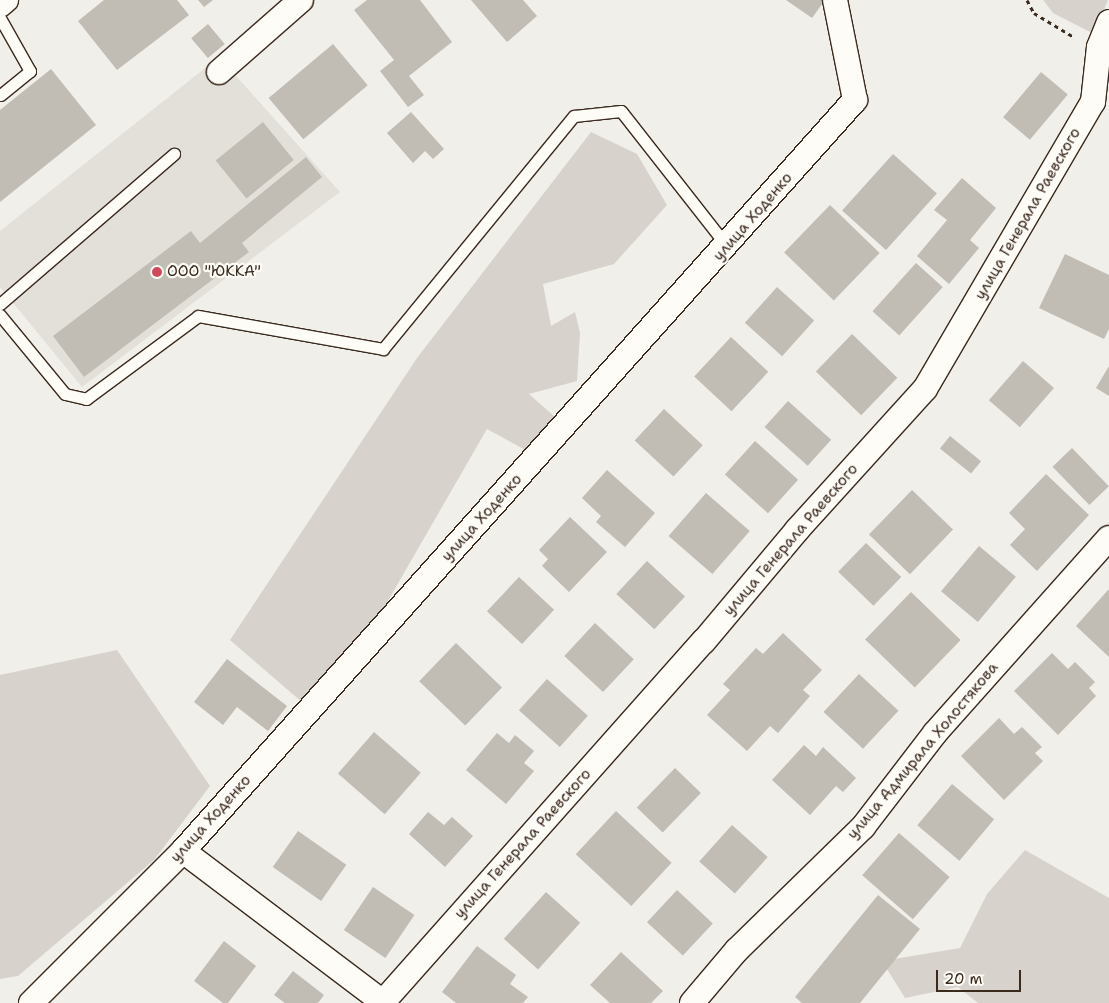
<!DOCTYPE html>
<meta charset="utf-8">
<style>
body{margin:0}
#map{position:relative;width:1109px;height:1003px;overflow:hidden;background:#f1efea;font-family:"Shantell Sans",sans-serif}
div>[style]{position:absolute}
.built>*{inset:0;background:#e3e0da}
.green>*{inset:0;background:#d7d2cc}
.building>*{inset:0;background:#c1bcb4;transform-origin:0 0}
.path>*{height:3px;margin-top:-1.5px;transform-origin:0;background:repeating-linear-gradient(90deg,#3b2a1e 0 4px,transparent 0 8px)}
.roads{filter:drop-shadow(1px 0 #3b2a1e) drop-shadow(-1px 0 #3b2a1e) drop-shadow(0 1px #3b2a1e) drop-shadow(0 -1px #3b2a1e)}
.service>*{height:11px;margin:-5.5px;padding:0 5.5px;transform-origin:5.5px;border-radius:5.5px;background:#fdfcf7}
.minor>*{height:24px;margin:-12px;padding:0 12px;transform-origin:12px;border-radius:12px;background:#fdfcf7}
.dots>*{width:14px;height:14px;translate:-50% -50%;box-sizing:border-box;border:2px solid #fdfcf7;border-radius:50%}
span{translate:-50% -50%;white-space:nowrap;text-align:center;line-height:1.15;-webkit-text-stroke:4.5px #fdfcf7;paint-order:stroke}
.street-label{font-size:15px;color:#3b2a1e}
.poi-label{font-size:15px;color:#3b2a1e}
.left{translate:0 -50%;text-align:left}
.scale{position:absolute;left:936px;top:970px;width:85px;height:22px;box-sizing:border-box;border:2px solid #3b2a1e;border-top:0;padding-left:6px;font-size:15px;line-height:18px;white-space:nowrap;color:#3b2a1e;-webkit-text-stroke:4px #fdfcf7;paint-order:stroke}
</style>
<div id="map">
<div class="built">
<i style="clip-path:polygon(219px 57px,340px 192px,82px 387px,0 287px,0 231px)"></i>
</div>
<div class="green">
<i style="clip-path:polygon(1043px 0,1108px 0,1094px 34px,1053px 13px)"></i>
<i style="clip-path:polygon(591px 132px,637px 154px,667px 205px,614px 264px,543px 284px,551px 326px,575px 312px,580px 333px,577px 381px,529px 394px,555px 417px,531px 453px,487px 429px,374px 625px,303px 703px,230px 640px,417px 358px)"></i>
<i style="clip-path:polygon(117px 650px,210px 786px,154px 860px,18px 976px,0 979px,0 675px)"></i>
<i style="clip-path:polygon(1025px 850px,1109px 898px,1109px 1003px,978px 1003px,958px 987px,905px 998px,882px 961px,960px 948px,987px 894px)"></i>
</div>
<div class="building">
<i style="clip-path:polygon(104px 0,177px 0,189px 15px,117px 70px,78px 21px)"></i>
<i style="clip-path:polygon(198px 0,213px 0,204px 7px)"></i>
<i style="clip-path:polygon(367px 0,420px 0,452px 42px,409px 76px,424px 95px,408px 107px,380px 71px,394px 60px,354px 10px)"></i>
<i style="clip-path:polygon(471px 0,523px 0,537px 16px,507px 42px)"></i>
<i style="clip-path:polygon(786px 0,825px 0,812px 18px)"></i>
<i style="left:208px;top:24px;width:26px;height:22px;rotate:50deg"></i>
<i style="left:333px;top:44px;width:54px;height:84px;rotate:50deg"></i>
<i style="clip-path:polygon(51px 69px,96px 125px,0 202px,0 110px)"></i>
<i style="left:1041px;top:72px;width:35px;height:59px;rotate:40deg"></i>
<i style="clip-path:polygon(411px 112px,444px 149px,433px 159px,425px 151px,413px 163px,387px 133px)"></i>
<i style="left:263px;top:122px;width:49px;height:61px;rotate:51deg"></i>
<i style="left:893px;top:154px;width:59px;height:76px;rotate:42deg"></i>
<i style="clip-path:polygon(306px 157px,322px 177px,242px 243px,249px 252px,84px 377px,53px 336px,191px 231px,200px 243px)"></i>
<i style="clip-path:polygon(962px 178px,996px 208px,970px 240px,979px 248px,949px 284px,917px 256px,947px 220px,934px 210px)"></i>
<i style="left:830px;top:205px;width:69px;height:66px;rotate:44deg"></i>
<i style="clip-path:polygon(1065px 254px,1109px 275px,1109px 329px,1104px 339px,1039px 308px)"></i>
<i style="left:916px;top:263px;width:36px;height:65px;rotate:42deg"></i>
<i style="left:777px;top:287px;width:50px;height:48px;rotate:42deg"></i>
<i style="left:852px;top:334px;width:63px;height:52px;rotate:44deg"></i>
<i style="left:731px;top:337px;width:51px;height:54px;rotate:43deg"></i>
<i style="left:1023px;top:361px;width:41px;height:52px;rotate:41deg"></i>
<i style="clip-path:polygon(1109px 366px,1109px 396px,1096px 388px)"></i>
<i style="left:788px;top:401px;width:58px;height:35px;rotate:42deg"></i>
<i style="left:664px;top:409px;width:53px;height:43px;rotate:43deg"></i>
<i style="left:950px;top:436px;width:40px;height:16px;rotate:39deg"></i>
<i style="left:755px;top:441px;width:58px;height:45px;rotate:42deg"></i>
<i style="left:1072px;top:448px;width:53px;height:27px;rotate:46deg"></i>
<i style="clip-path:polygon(607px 470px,655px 513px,625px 547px,596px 522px,601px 516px,582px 498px)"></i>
<i style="clip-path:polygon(1046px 474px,1089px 515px,1037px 571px,1010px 545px,1025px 529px,1009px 513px)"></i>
<i style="left:912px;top:490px;width:57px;height:62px;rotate:44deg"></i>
<i style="left:706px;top:493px;width:58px;height:57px;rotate:41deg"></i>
<i style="clip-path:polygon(570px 517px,607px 552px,569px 592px,542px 566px,548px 559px,539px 550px)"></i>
<i style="left:866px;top:543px;width:49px;height:40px;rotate:44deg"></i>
<i style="left:979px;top:546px;width:48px;height:59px;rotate:40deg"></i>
<i style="left:647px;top:561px;width:52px;height:45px;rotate:43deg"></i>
<i style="left:519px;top:577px;width:48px;height:47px;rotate:43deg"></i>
<i style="clip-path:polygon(1108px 590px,1109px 591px,1109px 657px,1076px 626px)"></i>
<i style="left:911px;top:592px;width:69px;height:66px;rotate:44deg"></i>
<i style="left:595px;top:623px;width:53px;height:45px;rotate:43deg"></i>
<i style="clip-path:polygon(783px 633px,822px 670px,803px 690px,810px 696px,778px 733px,770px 726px,747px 751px,707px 715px,730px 690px,723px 684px,756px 648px,763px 654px)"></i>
<i style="left:456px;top:643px;width:64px;height:53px;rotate:44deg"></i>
<i style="clip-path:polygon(1052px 653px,1068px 669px,1075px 662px,1095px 682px,1089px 688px,1096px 696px,1058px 735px,1014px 691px)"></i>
<i style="clip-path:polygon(227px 659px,287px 706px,268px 731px,237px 707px,223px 725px,194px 702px)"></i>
<i style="left:859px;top:674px;width:54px;height:52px;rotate:43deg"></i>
<i style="left:547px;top:679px;width:55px;height:42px;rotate:42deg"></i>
<i style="clip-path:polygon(999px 718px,1014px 734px,1022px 727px,1042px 747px,1035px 753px,1043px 761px,1004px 800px,961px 756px)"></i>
<i style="left:374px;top:732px;width:62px;height:55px;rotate:41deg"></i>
<i style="clip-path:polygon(497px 733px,509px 743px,515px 735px,534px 751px,524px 763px,534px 771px,506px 804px,466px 770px)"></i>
<i style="clip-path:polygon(804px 745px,816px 756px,823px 747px,856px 778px,843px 792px,836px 786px,810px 815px,772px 780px)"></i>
<i style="left:675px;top:768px;width:36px;height:55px;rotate:44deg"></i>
<i style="left:952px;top:784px;width:55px;height:54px;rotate:40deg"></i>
<i style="left:616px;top:811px;width:76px;height:59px;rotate:43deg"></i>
<i style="clip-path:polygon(428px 812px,444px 825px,452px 817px,473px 836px,445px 867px,409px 834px)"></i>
<i style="left:732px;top:825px;width:48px;height:49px;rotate:42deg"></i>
<i style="left:298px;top:831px;width:59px;height:44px;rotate:35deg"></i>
<i style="left:899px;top:833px;width:67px;height:56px;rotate:41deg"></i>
<i style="left:373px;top:887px;width:50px;height:52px;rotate:34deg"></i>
<i style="left:677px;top:890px;width:49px;height:44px;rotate:43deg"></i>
<i style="left:546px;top:892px;width:46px;height:63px;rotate:42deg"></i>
<i style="clip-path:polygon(878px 895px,920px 929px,860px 1003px,802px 1003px,795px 997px)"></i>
<i style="clip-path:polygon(224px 941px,256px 966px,228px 1003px,223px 1003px,194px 981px)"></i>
<i style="clip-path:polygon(477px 946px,516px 975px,510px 984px,528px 997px,523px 1003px,456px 1003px,442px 992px)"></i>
<i style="clip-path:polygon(621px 952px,663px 991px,651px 1003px,610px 1003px,590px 985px)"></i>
<i style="clip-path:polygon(293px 971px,324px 995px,318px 1003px,285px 1003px,274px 995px)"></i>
</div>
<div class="path">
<i style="left:1027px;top:0;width:15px;rotate:62deg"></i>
<i style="left:1034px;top:13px;width:47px;rotate:31deg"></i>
</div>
<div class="roads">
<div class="service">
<i style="left:0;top:18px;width:61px;rotate:60.5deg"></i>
<i style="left:30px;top:71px;width:38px;rotate:141deg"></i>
<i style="left:0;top:304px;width:230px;rotate:-40.8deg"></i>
<i style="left:0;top:315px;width:102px;rotate:50.6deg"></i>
<i style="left:65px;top:394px;width:22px;rotate:13deg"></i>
<i style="left:86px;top:399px;width:139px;rotate:-36.5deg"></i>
<i style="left:198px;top:316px;width:188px;rotate:10.1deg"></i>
<i style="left:383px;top:349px;width:301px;rotate:-50.7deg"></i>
<i style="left:574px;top:116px;width:47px;rotate:-6.1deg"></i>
<i style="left:621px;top:111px;width:172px;rotate:51.9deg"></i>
</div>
<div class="minor">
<i style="left:0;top:5px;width:8px;rotate:-40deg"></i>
<i style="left:219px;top:72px;width:109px;rotate:-41.3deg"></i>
<i style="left:183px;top:851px;width:252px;rotate:37.1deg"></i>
<i style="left:383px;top:1002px;width:483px;rotate:-48.4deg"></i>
<i style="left:704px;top:641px;width:145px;rotate:-50deg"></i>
<i style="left:797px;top:530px;width:190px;rotate:-47.8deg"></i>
<i style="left:925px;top:389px;width:333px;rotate:-59.7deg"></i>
<i style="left:1093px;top:102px;width:55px;rotate:-83.8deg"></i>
<i style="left:1099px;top:47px;width:27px;rotate:-68deg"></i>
<i style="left:31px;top:1003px;width:215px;rotate:-45deg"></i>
<i style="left:183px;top:851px;width:1008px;rotate:-48.18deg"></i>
<i style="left:855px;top:100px;width:102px;rotate:-101.3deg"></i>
<i style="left:692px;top:1003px;width:70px;rotate:-49.7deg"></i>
<i style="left:737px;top:950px;width:176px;rotate:-44.3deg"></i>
<i style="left:863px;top:827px;width:118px;rotate:-52.5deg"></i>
<i style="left:935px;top:733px;width:261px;rotate:-48.3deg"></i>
</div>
</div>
<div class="dots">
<i style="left:157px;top:272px;background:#d1495b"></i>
</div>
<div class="street-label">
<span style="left:1028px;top:214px;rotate:-60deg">улица Генерала Раевского</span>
<span style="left:753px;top:217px;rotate:-49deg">улица Ходенко</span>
<span style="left:482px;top:518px;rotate:-48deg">улица Ходенко</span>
<span style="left:791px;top:540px;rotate:-49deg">улица Генерала Раевского</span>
<span style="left:923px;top:751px;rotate:-50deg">улица Адмирала Холостякова</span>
<span style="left:211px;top:819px;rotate:-48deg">улица Ходенко</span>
<span style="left:523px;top:844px;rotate:-48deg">улица Генерала Раевского</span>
</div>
<div class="poi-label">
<span class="left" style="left:167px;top:272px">ООО "ЮККА"</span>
</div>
<div class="scale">20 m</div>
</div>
